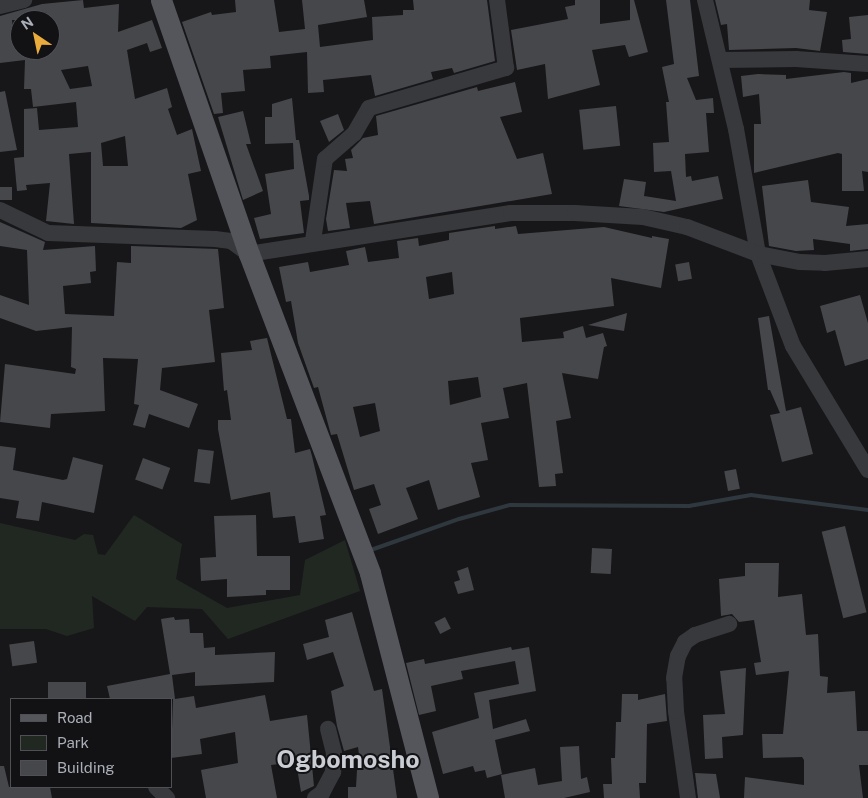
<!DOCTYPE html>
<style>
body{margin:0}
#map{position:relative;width:868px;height:798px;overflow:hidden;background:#171719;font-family:"Public Sans",sans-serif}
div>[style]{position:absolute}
.green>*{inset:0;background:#212822}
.stream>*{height:4px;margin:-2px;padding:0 2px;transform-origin:2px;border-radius:2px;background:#2f383e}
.building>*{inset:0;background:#46474b;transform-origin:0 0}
.minor>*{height:16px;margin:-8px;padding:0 8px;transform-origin:8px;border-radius:8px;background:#38393d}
.major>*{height:21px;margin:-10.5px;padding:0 10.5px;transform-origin:10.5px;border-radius:10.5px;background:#54565c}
span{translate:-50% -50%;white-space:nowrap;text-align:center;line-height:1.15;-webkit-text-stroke:4px #121214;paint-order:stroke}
.town-label{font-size:25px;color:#cacdd4;font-weight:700}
.legend{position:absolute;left:10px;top:698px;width:162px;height:90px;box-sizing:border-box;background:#121214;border:1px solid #4e5056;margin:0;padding:6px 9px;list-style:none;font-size:15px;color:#a9aeb8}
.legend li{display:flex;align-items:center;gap:10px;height:25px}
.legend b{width:25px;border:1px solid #4e5056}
.north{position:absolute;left:10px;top:10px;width:50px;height:50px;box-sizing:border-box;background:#121214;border:1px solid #4e5056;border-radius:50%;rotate:326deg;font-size:14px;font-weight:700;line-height:20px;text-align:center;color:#a9aeb8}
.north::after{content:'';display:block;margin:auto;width:18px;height:22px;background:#eaac3d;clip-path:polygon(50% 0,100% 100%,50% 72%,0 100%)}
</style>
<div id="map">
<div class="green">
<i style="clip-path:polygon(134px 515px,182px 544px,176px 579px,227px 608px,300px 595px,305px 560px,345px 540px,360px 591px,228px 639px,202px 609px,147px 607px,135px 621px,92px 596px,94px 628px,67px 636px,46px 629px,0 629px,0 523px,75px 540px,84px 534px,93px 535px,98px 554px,105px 555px)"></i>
</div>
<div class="stream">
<i style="left:368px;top:551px;width:96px;rotate:-19.4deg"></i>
<i style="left:459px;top:519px;width:53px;rotate:-15.4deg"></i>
<i style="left:510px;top:505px;width:179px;rotate:0.3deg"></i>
<i style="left:689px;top:506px;width:63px;rotate:-10.1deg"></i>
<i style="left:751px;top:495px;width:118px;rotate:7.3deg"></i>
</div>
<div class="building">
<i style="clip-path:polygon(evenodd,83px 0,84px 8px,119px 4px,118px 32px,152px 20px,162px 48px,150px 52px,147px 43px,127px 50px,135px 99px,167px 88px,172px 107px,168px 109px,177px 135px,192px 129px,201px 171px,188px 174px,197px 220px,181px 228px,91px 223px,91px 152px,69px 154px,74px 224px,46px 221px,50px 183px,26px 185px,27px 190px,17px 191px,14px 158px,24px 157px,24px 109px,37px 108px,39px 130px,78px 127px,76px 102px,33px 107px,31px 89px,24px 89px,25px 60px,0 63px,0 16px,42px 4px,83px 0,12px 20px,50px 20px,55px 50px,15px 50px,12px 20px,83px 0,88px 66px,92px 86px,70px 89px,61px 70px,88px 66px,83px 0,125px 136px,128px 166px,103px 166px,101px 143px,125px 136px)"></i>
<i style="clip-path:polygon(235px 0,274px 0,279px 32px,305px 29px,302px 0,364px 0,367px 17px,318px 25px,320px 47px,373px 40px,372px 17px,403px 15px,403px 10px,414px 10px,413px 0,487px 0,495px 61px,454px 73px,452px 68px,431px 72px,433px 79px,375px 96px,371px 75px,323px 80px,324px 92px,308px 93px,307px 52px,270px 56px,271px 68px,243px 70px,245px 91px,221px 93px,223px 113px,214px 114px,182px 22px,211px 12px,212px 15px,236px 12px)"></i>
<i style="clip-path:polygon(575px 0,600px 0,600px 24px,630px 20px,630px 0,634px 0,648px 52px,629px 57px,625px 45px,592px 50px,600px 85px,548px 99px,545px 64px,517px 70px,511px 30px,568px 19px,565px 7px,575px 5px)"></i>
<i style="clip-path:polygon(666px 0,690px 0,699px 76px,687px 78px,696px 100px,713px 98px,714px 113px,706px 113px,709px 152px,685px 154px,686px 177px,691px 176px,692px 181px,718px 176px,723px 199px,664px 212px,619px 206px,624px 179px,646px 182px,644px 196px,676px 201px,671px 171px,654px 172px,653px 143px,669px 142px,666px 102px,669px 102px,662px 67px,674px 64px)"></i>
<i style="clip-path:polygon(715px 0,810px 0,809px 10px,827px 12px,820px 51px,796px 48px,729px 50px,727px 24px,721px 25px)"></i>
<i style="clip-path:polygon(868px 15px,868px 54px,843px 52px,842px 40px,851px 39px,849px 17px)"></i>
<i style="clip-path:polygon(844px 72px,851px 73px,851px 83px,868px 79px,868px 172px,862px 171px,864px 191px,842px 191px,842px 154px,838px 153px,754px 173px,754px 124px,761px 124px,759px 94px,743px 97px,741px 76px,758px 74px,786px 75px,786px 79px)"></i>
<i style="clip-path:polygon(515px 82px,522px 112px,500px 117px,517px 159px,543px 153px,552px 194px,374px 224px,370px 201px,346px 203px,350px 228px,328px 231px,326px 219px,334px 170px,347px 171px,345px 159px,353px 158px,351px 150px,363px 138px,378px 135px,376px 116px,477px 87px,478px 91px)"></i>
<i style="clip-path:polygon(5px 91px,17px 150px,0 152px,0 92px)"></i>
<i style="clip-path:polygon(292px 98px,296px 140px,299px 140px,309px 196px,309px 200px,300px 201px,304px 233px,260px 239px,254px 218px,271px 214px,265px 174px,294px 169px,293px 143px,265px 144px,265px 117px,272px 117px,272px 104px)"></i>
<i style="left:616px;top:106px;width:40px;height:37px;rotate:84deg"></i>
<i style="clip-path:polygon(243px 111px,251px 144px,246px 144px,263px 191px,243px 200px,218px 117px)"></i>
<i style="clip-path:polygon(338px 114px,344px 130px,329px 142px,320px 121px)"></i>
<i style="clip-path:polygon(808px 180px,811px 202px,849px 207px,846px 226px,868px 224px,868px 249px,850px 251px,850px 244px,813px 239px,814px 250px,796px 251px,769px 246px,762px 186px)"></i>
<i style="left:0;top:187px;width:12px;height:13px"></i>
<i style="clip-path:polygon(0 222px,45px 242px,43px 250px,95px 246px,96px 271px,90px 272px,91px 283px,63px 286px,65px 314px,114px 316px,117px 262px,131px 263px,131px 246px,218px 249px,224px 308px,209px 310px,215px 362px,162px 368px,160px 390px,198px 404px,189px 428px,149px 414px,145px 428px,133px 425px,139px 405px,134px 404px,138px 359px,103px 358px,105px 411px,51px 414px,50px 428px,0 422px,5px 364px,75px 374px,76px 369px,71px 367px,72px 327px,36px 331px,0 318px,0 295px,29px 305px,27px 250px,0 246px)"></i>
<i style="clip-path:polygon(evenodd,495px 226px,495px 229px,516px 226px,518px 234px,604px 227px,652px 238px,652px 236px,669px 239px,661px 288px,611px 278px,614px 306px,520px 318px,522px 342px,564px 338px,563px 332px,583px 326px,586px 338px,603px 333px,607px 346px,604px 347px,598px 379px,562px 373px,571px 418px,556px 421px,563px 473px,555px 474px,556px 486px,539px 487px,527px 383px,503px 388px,509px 418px,481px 423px,488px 460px,471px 463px,480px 497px,438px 510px,429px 480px,406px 488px,418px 519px,378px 534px,369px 509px,381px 505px,374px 484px,354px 490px,337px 434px,331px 435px,318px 387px,314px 388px,298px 343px,291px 301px,286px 302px,279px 267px,308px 262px,310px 272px,349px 265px,346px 251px,365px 247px,368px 262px,399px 258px,397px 241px,418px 238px,419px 246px,449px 240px,449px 233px,495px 226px,452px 272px,454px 294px,429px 299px,426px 277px,452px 272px,495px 226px,478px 377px,481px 397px,450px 405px,448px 381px,478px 377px,495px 226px,375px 403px,380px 431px,360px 437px,353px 407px,375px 403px)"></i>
<i style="left:689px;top:262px;width:17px;height:14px;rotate:80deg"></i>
<i style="clip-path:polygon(860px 295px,868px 323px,868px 359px,845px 366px,835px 330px,827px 333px,820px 306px)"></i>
<i style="clip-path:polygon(627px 313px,624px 331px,588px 325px)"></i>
<i style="clip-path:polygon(769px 316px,786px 411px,801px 407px,813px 454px,782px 462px,770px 415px,780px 413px,770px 390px,768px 390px,758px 318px)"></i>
<i style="clip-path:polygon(267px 338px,287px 419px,291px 419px,295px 453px,310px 449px,312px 456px,326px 515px,320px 516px,324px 539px,299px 543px,295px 516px,273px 518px,270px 492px,231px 500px,218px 429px,218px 420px,231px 420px,227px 390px,224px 391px,221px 353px,252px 350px,250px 341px)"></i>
<i style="clip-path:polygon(0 446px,16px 448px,13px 470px,63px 480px,67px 479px,73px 457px,103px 465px,94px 513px,42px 502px,39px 521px,16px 518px,19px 501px,0 498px)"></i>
<i style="left:198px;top:449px;width:16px;height:33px;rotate:7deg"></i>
<i style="left:143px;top:458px;width:29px;height:23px;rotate:20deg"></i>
<i style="left:736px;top:469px;width:20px;height:12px;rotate:79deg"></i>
<i style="clip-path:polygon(256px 515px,257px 556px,290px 556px,290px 590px,266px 590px,266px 595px,227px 597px,227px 579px,201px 581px,200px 558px,216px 557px,214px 516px)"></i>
<i style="left:845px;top:526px;width:89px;height:24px;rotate:76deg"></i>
<i style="left:592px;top:548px;width:20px;height:25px;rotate:3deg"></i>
<i style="clip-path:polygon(745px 563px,779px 563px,778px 597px,802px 594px,806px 635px,818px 634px,820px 676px,828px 677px,827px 693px,855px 691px,857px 731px,868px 731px,868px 765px,859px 765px,863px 798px,744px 798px,745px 777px,804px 785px,804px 760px,802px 757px,763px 758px,762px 734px,783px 734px,789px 671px,756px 675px,754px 663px,761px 662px,754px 620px,739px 622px,732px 614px,721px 616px,719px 579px,745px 576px)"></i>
<i style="clip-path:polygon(468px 567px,474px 590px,458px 594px,454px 582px,460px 580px,457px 571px)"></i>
<i style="clip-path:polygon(352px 612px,374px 691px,382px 689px,397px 798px,348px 798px,348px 787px,356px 787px,357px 770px,361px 770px,358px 747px,344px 751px,337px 726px,331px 691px,344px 686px,333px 652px,307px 660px,303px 644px,329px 637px,325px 620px)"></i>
<i style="clip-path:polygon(174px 617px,175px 620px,189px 619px,190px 633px,203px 633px,204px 648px,215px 647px,215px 655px,275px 652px,274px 682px,195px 686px,195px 672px,172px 675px,175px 699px,194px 696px,196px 708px,265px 695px,270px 721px,307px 715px,314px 786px,301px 792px,296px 762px,271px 765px,277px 798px,206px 798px,201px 770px,238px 763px,235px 732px,200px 739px,202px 754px,171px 758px,173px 699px,110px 699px,107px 686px,170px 674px,161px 619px)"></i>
<i style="left:445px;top:617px;width:13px;height:12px;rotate:63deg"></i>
<i style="left:34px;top:641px;width:22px;height:25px;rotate:82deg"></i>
<i style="clip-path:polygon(511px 647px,512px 650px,529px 647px,536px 691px,489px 700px,493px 729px,526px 719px,530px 731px,495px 740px,502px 774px,487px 778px,485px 770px,475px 772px,473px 766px,443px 774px,432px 732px,479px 718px,474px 693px,519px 684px,515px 661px,461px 671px,463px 679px,431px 686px,436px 711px,419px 715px,406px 663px,424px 659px,425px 664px)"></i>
<i style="clip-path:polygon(746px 668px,743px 735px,722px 737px,723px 758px,705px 759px,703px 715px,725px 714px,720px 671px)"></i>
<i style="left:86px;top:682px;width:17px;height:38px;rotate:90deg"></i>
<i style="clip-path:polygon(622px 694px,638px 694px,638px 700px,665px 694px,667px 721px,647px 724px,646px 783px,639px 783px,640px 798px,604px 798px,603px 784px,612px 784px,611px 758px,615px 758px,616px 722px,621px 722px)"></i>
<i style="clip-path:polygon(579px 746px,581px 779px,587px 777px,590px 792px,564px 798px,505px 798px,501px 775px,535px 768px,538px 785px,562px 781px,560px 747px)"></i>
<i style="clip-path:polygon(0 766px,4px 766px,9px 787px,50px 787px,52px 798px,0 798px)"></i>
<i style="clip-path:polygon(695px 773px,716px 774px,720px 798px,698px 798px)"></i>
</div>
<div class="minor">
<i style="left:705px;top:0;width:133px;rotate:76.5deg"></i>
<i style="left:736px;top:129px;width:127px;rotate:80deg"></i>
<i style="left:758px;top:254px;width:98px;rotate:69.2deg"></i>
<i style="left:793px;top:346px;width:145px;rotate:58.8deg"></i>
<i style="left:0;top:6px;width:25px;rotate:-14deg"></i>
<i style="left:720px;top:60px;width:76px;rotate:-0.8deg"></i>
<i style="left:796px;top:59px;width:72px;rotate:4deg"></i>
<i style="left:0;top:210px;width:53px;rotate:25.6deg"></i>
<i style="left:48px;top:233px;width:167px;rotate:2.1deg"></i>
<i style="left:215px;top:239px;width:16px;rotate:7deg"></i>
<i style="left:231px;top:241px;width:22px;rotate:36deg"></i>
<i style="left:249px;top:254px;width:265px;rotate:-8.9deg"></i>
<i style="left:511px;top:213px;width:64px"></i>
<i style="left:575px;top:213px;width:68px;rotate:3.4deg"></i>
<i style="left:643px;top:217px;width:45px;rotate:12.8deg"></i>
<i style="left:687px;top:227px;width:76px;rotate:20.8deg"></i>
<i style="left:758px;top:254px;width:43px;rotate:10.8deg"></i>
<i style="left:800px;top:262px;width:25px;rotate:2deg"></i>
<i style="left:825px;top:263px;width:43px;rotate:-5.3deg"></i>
<i style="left:313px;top:241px;width:83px;rotate:-81.7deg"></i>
<i style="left:325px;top:159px;width:38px;rotate:-41deg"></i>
<i style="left:354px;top:134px;width:30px;rotate:-60deg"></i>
<i style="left:369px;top:108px;width:143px;rotate:-16.3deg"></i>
<i style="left:506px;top:68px;width:69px;rotate:-97.5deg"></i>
<i style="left:156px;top:787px;width:16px;rotate:45deg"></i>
<i style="left:315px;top:798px;width:9px;rotate:-36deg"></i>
<i style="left:322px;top:793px;width:24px;rotate:-62deg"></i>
<i style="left:333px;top:772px;width:19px;rotate:-87deg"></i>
<i style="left:334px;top:753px;width:25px;rotate:-104deg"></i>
<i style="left:688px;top:798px;width:88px;rotate:-97.9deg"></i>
<i style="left:676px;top:711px;width:33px;rotate:-93deg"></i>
<i style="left:674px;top:678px;width:22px;rotate:-80deg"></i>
<i style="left:678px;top:656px;width:16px;rotate:-63deg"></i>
<i style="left:685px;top:642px;width:12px;rotate:-35deg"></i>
<i style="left:695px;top:635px;width:36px;rotate:-18deg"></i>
</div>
<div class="major">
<i style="left:161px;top:0;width:269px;rotate:70.9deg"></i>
<i style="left:249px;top:254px;width:341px;rotate:69.2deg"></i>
<i style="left:370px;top:573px;width:232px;rotate:75.5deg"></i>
</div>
<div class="town-label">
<span style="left:348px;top:759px">Ogbomosho</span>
</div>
<ul class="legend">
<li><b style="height:6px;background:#54565c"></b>Road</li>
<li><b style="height:14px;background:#212822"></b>Park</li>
<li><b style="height:14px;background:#46474b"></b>Building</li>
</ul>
<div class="north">N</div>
</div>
